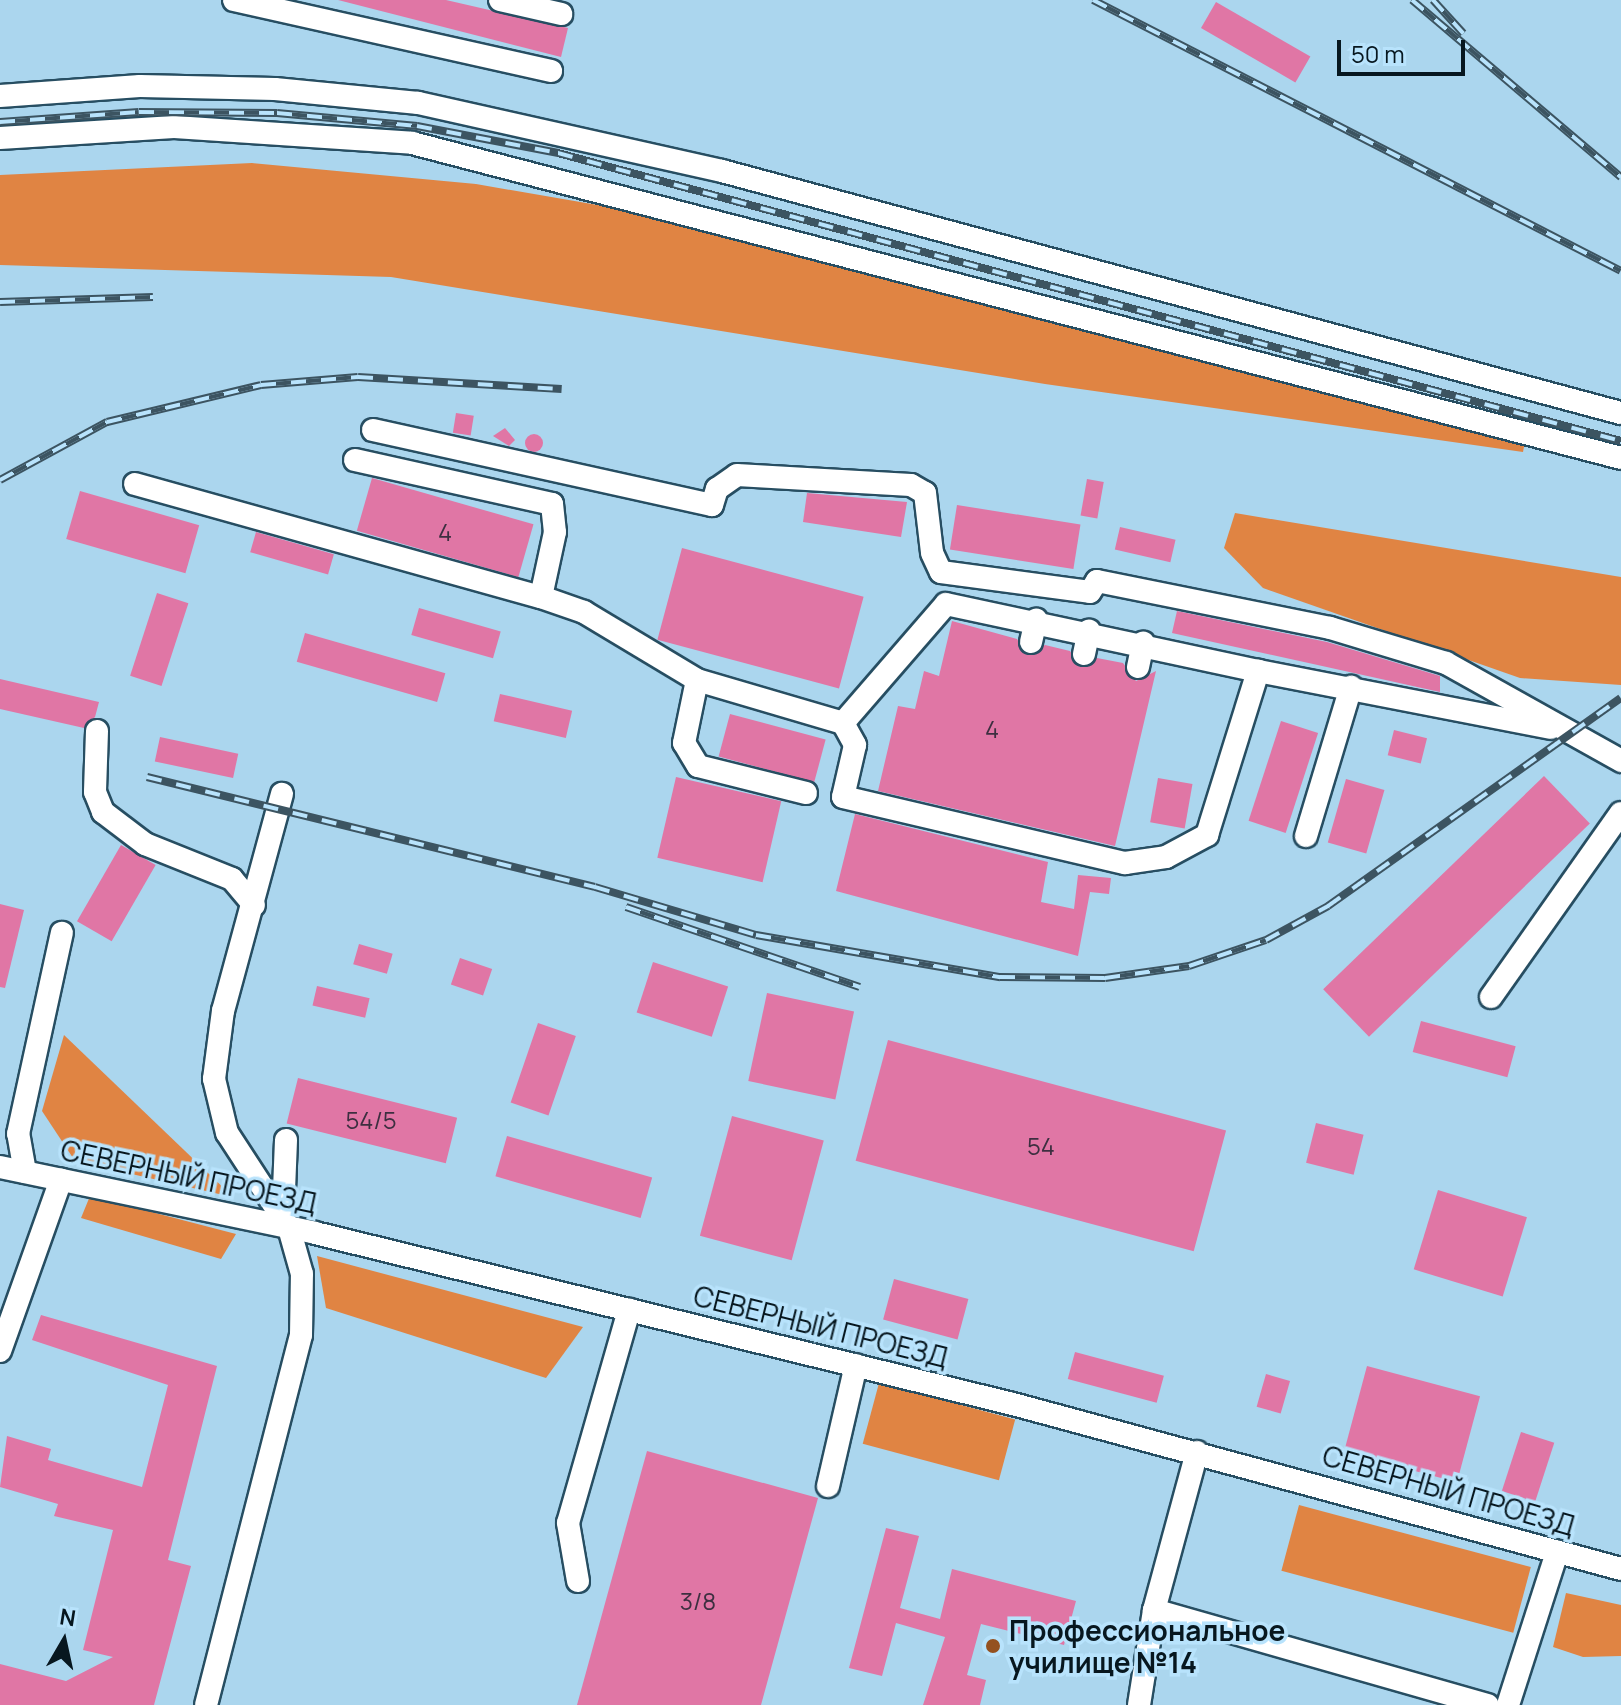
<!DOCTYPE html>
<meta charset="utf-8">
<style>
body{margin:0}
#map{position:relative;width:1621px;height:1705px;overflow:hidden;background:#abd6ee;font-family:Manrope,sans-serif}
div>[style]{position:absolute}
.green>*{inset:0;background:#e08443;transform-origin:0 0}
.building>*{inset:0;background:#e076a5;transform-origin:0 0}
.round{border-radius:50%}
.roads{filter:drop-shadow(2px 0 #274e62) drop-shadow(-2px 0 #274e62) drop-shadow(0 2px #274e62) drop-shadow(0 -2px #274e62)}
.minor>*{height:22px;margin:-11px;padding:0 11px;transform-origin:11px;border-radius:11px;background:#fff}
.rail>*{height:8px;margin-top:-4px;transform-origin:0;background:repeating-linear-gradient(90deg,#b8e3fc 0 15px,#3c5461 0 30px);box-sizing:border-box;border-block:2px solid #3c5461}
.dots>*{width:22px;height:22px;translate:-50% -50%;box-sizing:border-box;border:4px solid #b8e3fc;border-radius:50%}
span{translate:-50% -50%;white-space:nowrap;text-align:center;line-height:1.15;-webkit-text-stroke:7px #b8e3fc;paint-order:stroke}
.number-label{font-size:24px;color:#3d2f40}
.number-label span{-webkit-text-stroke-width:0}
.street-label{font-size:28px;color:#07171f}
.poi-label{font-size:28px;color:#07171f;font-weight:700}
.left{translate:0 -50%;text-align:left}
.north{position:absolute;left:24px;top:1601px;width:80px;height:80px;-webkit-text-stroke:6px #b8e3fc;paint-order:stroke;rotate:9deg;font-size:22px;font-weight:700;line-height:32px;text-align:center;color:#07171f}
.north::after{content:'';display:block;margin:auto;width:28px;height:36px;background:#07171f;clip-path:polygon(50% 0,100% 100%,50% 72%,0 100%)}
.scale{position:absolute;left:1337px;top:40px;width:128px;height:36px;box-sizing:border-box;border:4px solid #07171f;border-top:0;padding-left:10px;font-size:24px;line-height:28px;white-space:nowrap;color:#07171f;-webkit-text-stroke:6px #b8e3fc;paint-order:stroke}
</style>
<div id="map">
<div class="green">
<i style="clip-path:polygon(252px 163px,476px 184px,690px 221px,1526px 436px,1523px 452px,1045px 384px,391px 277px,0 265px,0 175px)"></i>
<i style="clip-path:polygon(1235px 513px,1621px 577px,1621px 685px,1520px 678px,1263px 588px,1224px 548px)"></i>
<i style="clip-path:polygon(64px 1035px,232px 1196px,232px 1197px,75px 1161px,42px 1111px)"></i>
<i style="clip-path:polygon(90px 1196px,236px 1234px,221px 1259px,81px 1218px)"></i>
<i style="clip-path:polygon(317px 1256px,583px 1327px,546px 1378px,326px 1308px)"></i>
<i style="left:879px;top:1383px;width:141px;height:63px;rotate:15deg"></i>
<i style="left:1299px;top:1505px;width:240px;height:68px;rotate:15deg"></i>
<i style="clip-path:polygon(1566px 1593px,1621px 1605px,1621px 1656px,1583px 1657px,1553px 1647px)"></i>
</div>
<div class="building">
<i style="clip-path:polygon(338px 0,446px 0,568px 28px,561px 57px)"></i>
<i style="left:1216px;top:2px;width:109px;height:30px;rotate:30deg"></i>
<i style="left:456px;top:413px;width:18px;height:20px;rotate:9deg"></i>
<i style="clip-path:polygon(505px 428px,515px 440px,509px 446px,493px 436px)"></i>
<i class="round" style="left:525px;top:434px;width:18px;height:18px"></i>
<i style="left:372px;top:478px;width:168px;height:55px;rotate:16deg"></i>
<i style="left:1087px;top:479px;width:17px;height:37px;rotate:10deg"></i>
<i style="left:80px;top:491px;width:124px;height:50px;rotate:16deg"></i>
<i style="clip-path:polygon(807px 493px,907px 502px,901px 537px,803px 522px)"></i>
<i style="left:957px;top:505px;width:125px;height:45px;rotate:9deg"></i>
<i style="left:1120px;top:527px;width:57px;height:23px;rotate:13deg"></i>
<i style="left:256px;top:532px;width:81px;height:21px;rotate:16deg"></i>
<i style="left:682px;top:548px;width:188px;height:95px;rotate:15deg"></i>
<i style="left:157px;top:593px;width:33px;height:87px;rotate:18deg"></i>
<i style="left:419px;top:608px;width:85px;height:28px;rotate:16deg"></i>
<i style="clip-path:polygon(1177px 611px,1327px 642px,1440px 676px,1440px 692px,1172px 633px)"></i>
<i style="clip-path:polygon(952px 621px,1017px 639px,1027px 655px,1045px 645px,1070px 651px,1080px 667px,1097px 658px,1123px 663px,1136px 681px,1156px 671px,1115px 846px,878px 791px,898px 706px,915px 709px,924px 671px,939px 676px)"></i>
<i style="left:305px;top:633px;width:146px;height:30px;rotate:16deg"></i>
<i style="clip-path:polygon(0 679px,99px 702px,95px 717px,84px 728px,0 709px)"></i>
<i style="left:500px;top:694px;width:74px;height:28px;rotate:13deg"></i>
<i style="left:730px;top:714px;width:99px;height:44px;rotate:15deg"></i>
<i style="left:1281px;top:721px;width:39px;height:105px;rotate:18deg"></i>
<i style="left:1394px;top:730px;width:34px;height:26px;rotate:14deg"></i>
<i style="left:160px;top:737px;width:80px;height:25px;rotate:12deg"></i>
<i style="left:1544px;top:776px;width:66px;height:307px;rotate:46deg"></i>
<i style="left:676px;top:777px;width:108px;height:83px;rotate:13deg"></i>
<i style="left:1158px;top:778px;width:35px;height:45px;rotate:10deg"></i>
<i style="left:1346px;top:779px;width:40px;height:66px;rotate:16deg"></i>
<i style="clip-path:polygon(855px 814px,1048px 862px,1041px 902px,1074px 909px,1078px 875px,1111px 878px,1109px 894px,1090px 892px,1078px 956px,836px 891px)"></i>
<i style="left:121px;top:845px;width:40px;height:88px;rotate:30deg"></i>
<i style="clip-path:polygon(0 904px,24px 910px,5px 988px,0 987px)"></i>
<i style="left:359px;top:944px;width:35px;height:21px;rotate:16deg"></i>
<i style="left:460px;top:958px;width:34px;height:28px;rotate:19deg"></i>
<i style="left:653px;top:962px;width:79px;height:53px;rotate:18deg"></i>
<i style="left:317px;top:986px;width:54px;height:20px;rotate:13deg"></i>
<i style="left:767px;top:993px;width:89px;height:90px;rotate:12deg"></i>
<i style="left:1421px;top:1021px;width:98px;height:32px;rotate:15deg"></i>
<i style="left:538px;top:1023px;width:40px;height:84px;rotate:19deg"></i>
<i style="left:888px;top:1040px;width:350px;height:125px;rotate:15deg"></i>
<i style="left:298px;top:1078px;width:164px;height:47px;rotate:14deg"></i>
<i style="left:732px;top:1116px;width:95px;height:124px;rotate:15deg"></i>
<i style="left:1316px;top:1123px;width:49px;height:41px;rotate:14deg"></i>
<i style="left:507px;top:1136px;width:151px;height:42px;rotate:16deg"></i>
<i style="left:1438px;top:1190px;width:93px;height:83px;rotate:17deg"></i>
<i style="left:894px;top:1279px;width:77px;height:42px;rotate:15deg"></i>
<i style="clip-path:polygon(41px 1315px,217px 1366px,168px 1560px,191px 1566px,154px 1705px,0 1705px,0 1664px,66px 1681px,113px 1657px,83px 1650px,113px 1530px,54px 1516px,58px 1504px,0 1487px,7px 1436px,51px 1449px,48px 1460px,142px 1487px,168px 1385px,32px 1340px)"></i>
<i style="left:1075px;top:1352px;width:92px;height:28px;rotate:15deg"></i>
<i style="left:1367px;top:1366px;width:117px;height:89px;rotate:15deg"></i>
<i style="left:1266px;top:1374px;width:25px;height:34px;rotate:16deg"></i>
<i style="left:1521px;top:1432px;width:35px;height:62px;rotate:18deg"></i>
<i style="clip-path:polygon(647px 1451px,818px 1498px,761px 1705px,577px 1705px)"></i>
<i style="clip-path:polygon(886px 1528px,919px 1536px,900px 1608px,940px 1619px,952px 1569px,1076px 1601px,1064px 1645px,981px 1624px,967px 1675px,986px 1680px,980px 1705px,923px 1705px,945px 1637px,896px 1623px,882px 1676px,849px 1668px)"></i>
</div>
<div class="roads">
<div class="minor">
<i style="left:234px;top:0;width:325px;rotate:12.6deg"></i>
<i style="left:500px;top:0;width:63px;rotate:12.9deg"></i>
<i style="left:0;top:96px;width:140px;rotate:-4.1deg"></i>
<i style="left:140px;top:86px;width:135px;rotate:1.3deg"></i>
<i style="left:275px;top:89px;width:144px;rotate:5.6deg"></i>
<i style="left:418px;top:103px;width:312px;rotate:12.6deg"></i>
<i style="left:722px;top:171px;width:931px;rotate:15.07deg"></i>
<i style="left:0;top:138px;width:174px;rotate:-3.6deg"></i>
<i style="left:174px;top:127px;width:239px;rotate:3.8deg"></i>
<i style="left:412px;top:143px;width:1249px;rotate:14.6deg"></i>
<i style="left:373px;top:430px;width:347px;rotate:12.5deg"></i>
<i style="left:712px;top:505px;width:17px;rotate:-73deg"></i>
<i style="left:717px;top:489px;width:24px;rotate:-35deg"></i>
<i style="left:737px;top:475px;width:174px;rotate:3.3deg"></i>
<i style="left:911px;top:485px;width:16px;rotate:30deg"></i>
<i style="left:925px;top:493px;width:60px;rotate:83.3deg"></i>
<i style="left:932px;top:553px;width:21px;rotate:65deg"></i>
<i style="left:941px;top:572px;width:150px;rotate:7.6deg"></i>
<i style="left:1090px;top:592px;width:13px;rotate:-58deg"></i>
<i style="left:1097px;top:581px;width:238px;rotate:11.4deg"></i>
<i style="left:1330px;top:628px;width:121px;rotate:16.8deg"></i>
<i style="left:1446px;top:663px;width:201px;rotate:29.2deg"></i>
<i style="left:355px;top:460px;width:202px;rotate:12.6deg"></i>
<i style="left:552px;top:504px;width:28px;rotate:84deg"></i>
<i style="left:555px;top:532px;width:66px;rotate:102.2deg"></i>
<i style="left:135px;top:484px;width:421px;rotate:15.6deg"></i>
<i style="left:541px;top:597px;width:46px;rotate:19.2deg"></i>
<i style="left:584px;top:612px;width:132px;rotate:31deg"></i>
<i style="left:1031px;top:642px;width:23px;rotate:-77deg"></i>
<i style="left:1084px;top:654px;width:24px;rotate:-78deg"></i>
<i style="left:1138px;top:667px;width:25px;rotate:-78deg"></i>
<i style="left:843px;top:723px;width:157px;rotate:-49.1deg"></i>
<i style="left:946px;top:604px;width:319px;rotate:12.1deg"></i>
<i style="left:97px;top:731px;width:61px;rotate:91.9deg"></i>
<i style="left:95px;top:792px;width:22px;rotate:68deg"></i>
<i style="left:103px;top:812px;width:53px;rotate:37.3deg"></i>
<i style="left:145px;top:844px;width:94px;rotate:21.9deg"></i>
<i style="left:232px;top:879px;width:34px;rotate:50deg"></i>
<i style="left:806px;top:793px;width:111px;rotate:-166deg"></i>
<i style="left:698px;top:766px;width:27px;rotate:-121deg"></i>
<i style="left:684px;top:743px;width:64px;rotate:-78.3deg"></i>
<i style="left:697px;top:680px;width:152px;rotate:16.4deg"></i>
<i style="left:843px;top:723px;width:25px;rotate:61deg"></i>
<i style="left:855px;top:745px;width:53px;rotate:103deg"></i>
<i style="left:843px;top:797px;width:290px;rotate:13.2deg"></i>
<i style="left:1125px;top:863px;width:41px;rotate:-8.3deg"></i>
<i style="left:1166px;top:857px;width:47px;rotate:-28.2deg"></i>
<i style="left:1207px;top:835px;width:172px;rotate:-72.7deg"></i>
<i style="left:1258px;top:671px;width:298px;rotate:11deg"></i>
<i style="left:1306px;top:836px;width:156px;rotate:-73.2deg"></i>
<i style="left:1491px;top:997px;width:225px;rotate:-54.8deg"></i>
<i style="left:0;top:1167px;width:322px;rotate:11.8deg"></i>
<i style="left:315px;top:1233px;width:719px;rotate:13.77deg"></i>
<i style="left:1013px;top:1404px;width:630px;rotate:15.18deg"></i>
<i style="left:25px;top:1172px;width:39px;rotate:-100deg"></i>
<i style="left:18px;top:1134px;width:206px;rotate:-77.7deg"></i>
<i style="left:283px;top:1215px;width:75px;rotate:-87.7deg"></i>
<i style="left:0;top:1351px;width:182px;rotate:-70.4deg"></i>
<i style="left:1197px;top:1452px;width:164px;rotate:105.2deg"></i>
<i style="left:1154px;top:1610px;width:347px;rotate:15.9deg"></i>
<i style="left:828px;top:1486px;width:124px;rotate:-77deg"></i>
<i style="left:578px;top:1581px;width:59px;rotate:-99.8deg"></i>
<i style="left:568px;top:1523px;width:222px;rotate:-74deg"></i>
<i style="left:206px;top:1705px;width:382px;rotate:-75.6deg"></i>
<i style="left:301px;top:1335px;width:61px;rotate:-89.1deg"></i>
<i style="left:302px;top:1274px;width:48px;rotate:-105.8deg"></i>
<i style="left:289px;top:1228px;width:113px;rotate:-123.1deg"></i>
<i style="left:227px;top:1133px;width:56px;rotate:-103.5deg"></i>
<i style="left:214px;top:1079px;width:69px;rotate:-82.5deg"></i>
<i style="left:223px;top:1011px;width:225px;rotate:-74.8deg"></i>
<i style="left:1139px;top:1705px;width:96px;rotate:-81deg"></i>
<i style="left:1508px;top:1705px;width:161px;rotate:-72.2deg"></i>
</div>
</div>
<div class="rail">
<i style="left:1093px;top:0;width:593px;rotate:27.17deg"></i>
<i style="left:1412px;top:0;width:274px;rotate:40.3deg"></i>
<i style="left:1433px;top:0;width:45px;rotate:47.7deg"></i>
<i style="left:0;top:122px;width:139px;rotate:-4.1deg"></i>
<i style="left:139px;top:112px;width:138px;rotate:0.4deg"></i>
<i style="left:277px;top:113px;width:141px;rotate:5.3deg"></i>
<i style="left:417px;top:126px;width:144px;rotate:10.8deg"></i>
<i style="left:558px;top:153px;width:1101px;rotate:15.16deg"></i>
<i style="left:0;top:302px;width:153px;rotate:-1.9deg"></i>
<i style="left:0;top:480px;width:122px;rotate:-28.5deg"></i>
<i style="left:107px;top:422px;width:158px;rotate:-13.5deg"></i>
<i style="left:261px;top:385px;width:97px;rotate:-4.7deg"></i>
<i style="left:358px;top:377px;width:204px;rotate:3.4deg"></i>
<i style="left:147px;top:777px;width:461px;rotate:13.8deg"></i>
<i style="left:595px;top:887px;width:168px;rotate:16.6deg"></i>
<i style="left:756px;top:935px;width:248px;rotate:9.8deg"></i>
<i style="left:1000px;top:977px;width:105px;rotate:0.5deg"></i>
<i style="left:1105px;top:978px;width:85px;rotate:-8.1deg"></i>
<i style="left:1189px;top:966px;width:81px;rotate:-18.7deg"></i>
<i style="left:1266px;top:940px;width:71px;rotate:-28.7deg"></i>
<i style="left:1328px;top:906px;width:359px;rotate:-35.4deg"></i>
<i style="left:626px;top:907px;width:247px;rotate:18.9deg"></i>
</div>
<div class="dots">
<i style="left:993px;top:1646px;background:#945120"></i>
</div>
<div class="number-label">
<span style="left:445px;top:532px">4</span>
<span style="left:992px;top:729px">4</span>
<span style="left:371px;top:1120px">54/5</span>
<span style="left:1041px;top:1146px">54</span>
<span style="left:698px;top:1601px">3/8</span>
</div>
<div class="street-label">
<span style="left:189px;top:1176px;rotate:12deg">СЕВЕРНЫЙ ПРОЕЗД</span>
<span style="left:821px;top:1326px;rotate:14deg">СЕВЕРНЫЙ ПРОЕЗД</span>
<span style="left:1449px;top:1490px;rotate:16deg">СЕВЕРНЫЙ ПРОЕЗД</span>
</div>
<div class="poi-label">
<span class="left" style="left:1009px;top:1646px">Профессиональное<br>училище №14</span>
</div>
<div class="north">N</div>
<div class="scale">50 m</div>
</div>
